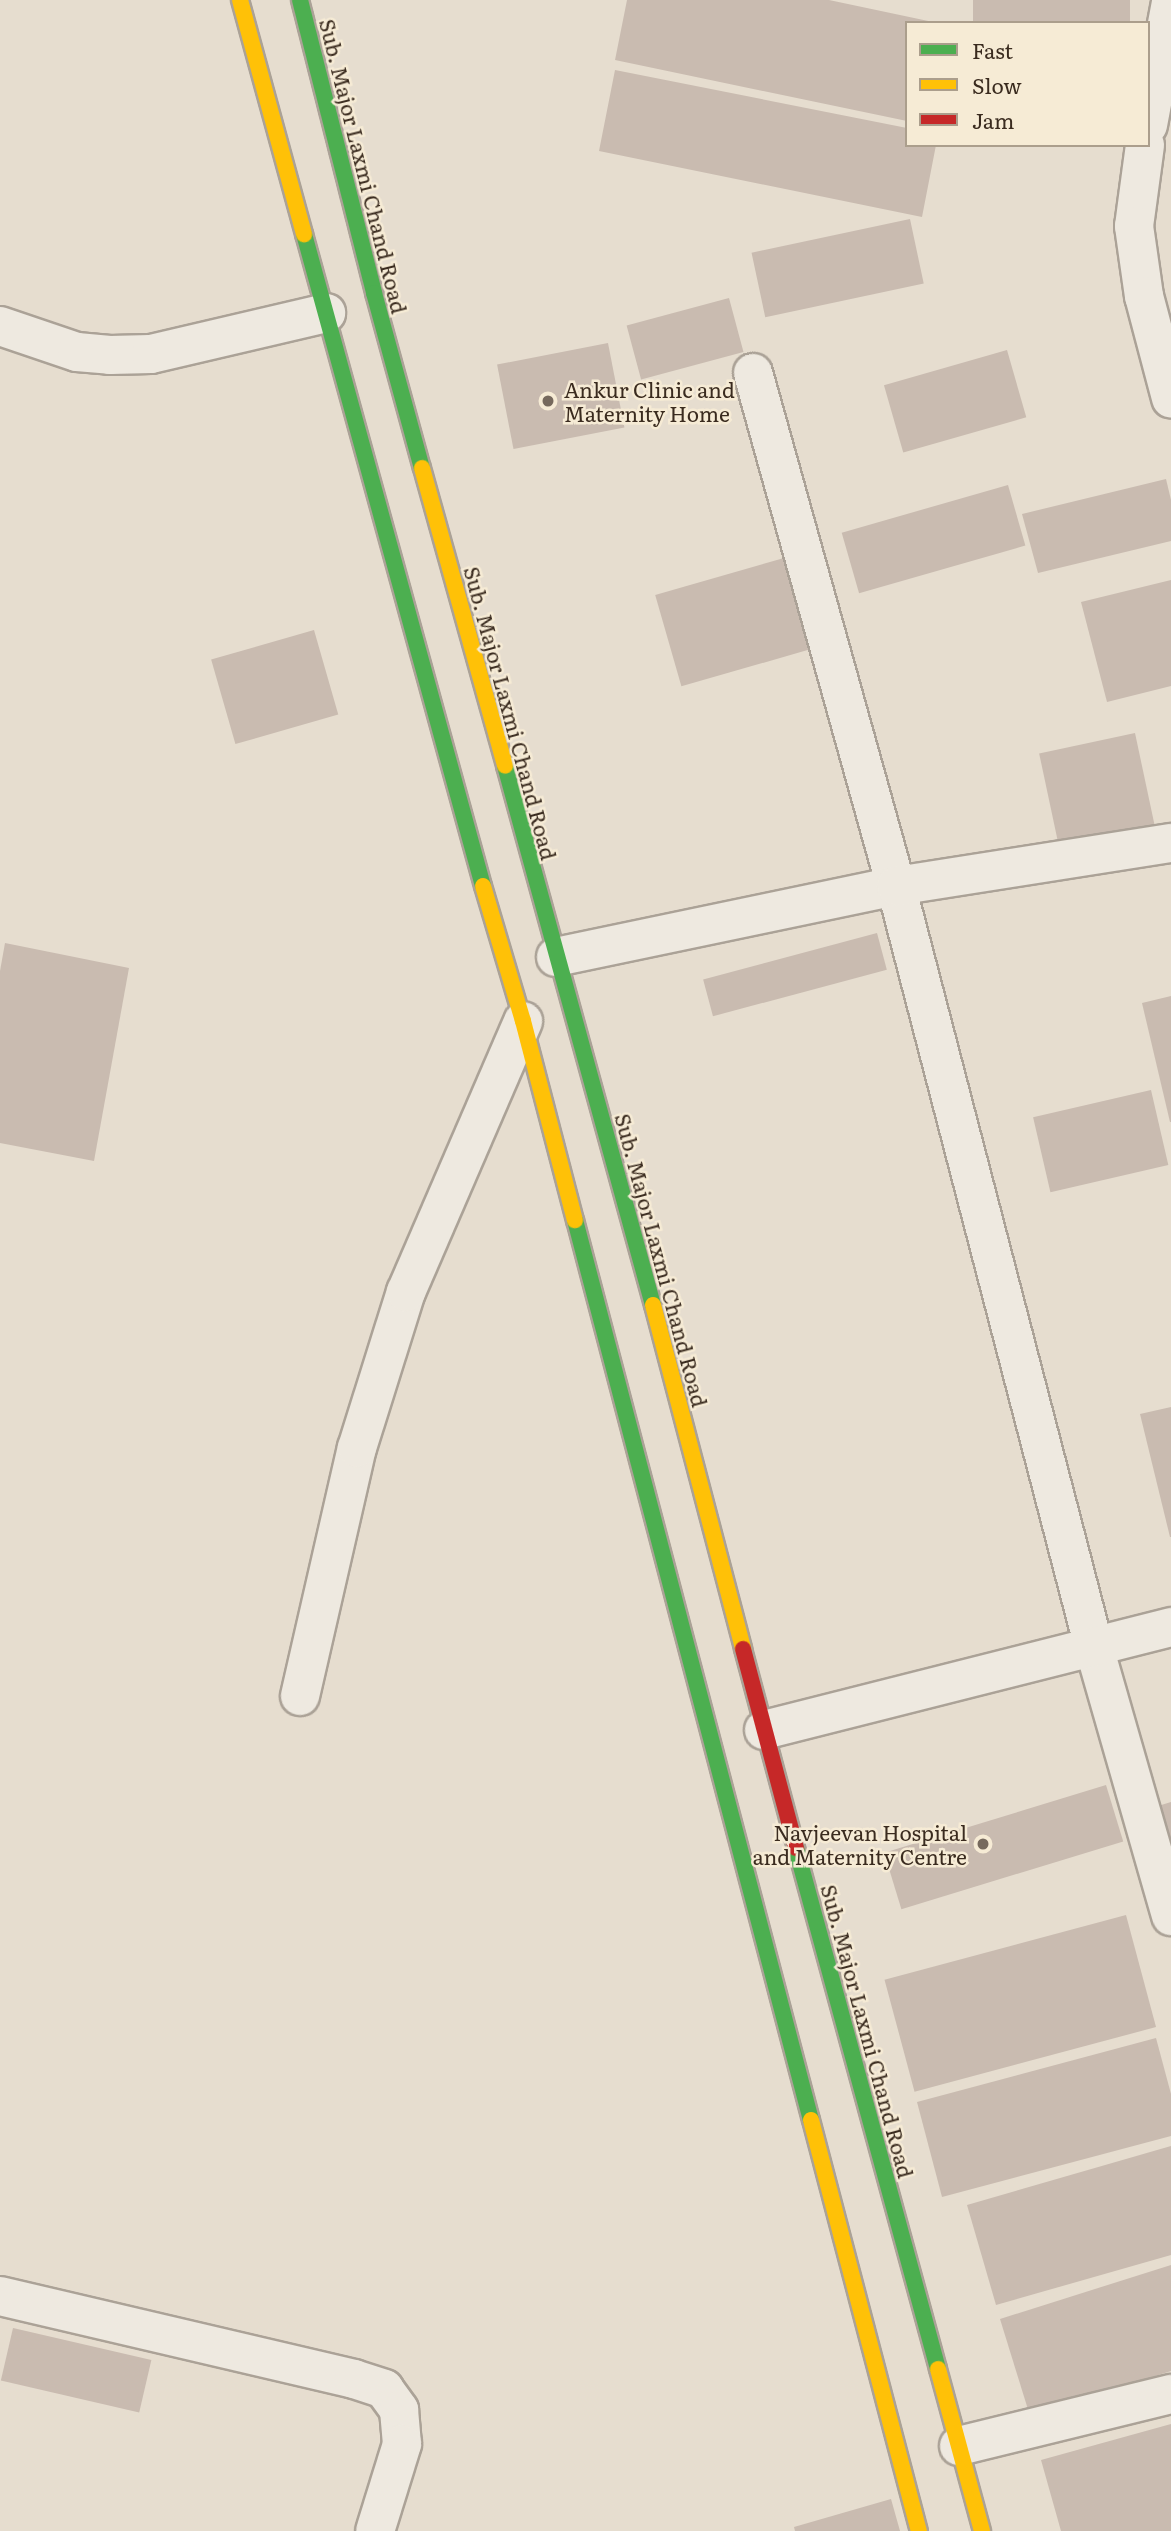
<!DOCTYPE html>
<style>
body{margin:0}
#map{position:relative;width:1171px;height:2531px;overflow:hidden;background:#e6ddcf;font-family:Literata,serif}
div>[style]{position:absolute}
.building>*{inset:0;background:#c9bbb0;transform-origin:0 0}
.roads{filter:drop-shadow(2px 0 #aba297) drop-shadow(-2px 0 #aba297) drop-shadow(0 2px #aba297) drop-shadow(0 -2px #aba297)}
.street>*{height:38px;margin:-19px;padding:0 19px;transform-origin:19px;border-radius:19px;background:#eee9e0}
.fast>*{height:16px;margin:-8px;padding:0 8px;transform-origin:8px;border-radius:8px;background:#4caf50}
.slow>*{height:16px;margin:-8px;padding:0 8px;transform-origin:8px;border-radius:8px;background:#ffc107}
.jam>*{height:16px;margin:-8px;padding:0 8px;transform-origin:8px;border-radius:8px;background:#c62828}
.dots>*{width:19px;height:19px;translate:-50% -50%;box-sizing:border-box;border:4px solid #f6ebd5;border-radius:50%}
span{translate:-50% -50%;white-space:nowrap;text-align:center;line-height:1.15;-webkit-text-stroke:5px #f6ebd5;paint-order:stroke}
.street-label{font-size:21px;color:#3a2b1f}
.poi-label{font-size:21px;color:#3a2b1f}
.left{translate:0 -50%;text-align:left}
.right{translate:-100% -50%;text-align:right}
.legend{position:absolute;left:905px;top:21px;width:245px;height:126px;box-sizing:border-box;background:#f6ebd5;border:2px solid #ab9e8c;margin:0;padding:9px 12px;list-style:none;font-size:21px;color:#3a2b1f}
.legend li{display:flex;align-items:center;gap:14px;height:35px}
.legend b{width:35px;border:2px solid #ab9e8c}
</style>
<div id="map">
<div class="building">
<i style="clip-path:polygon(627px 0,829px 0,933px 22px,907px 23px,907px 121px,615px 60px)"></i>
<i style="left:973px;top:0;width:157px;height:24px"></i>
<i style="clip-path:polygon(615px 70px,907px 128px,907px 145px,936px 145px,922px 217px,599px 151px)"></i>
<i style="left:910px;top:219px;width:66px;height:162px;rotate:78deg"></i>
<i style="left:729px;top:298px;width:56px;height:106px;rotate:75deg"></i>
<i style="left:608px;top:343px;width:86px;height:113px;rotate:79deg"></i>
<i style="left:1007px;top:350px;width:70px;height:128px;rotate:74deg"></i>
<i style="clip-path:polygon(1166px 479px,1171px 500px,1171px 541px,1038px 573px,1022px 514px)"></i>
<i style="left:1008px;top:485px;width:63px;height:173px;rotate:74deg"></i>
<i style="left:784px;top:558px;width:95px;height:134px;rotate:74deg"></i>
<i style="clip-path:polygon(1171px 580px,1171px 686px,1107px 702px,1081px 602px)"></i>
<i style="left:314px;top:630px;width:88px;height:107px;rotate:74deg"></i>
<i style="left:1135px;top:733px;width:102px;height:98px;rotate:78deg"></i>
<i style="left:877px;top:933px;width:38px;height:180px;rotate:75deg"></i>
<i style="clip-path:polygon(5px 943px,129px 968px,94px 1161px,0 1143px,0 971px)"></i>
<i style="clip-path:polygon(1171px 996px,1171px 1122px,1170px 1122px,1142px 1003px)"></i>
<i style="left:1151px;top:1090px;width:77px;height:121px;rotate:77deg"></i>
<i style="clip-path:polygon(1171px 1407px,1171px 1537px,1170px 1537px,1140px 1414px)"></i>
<i style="left:1106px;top:1785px;width:59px;height:232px;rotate:73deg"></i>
<i style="clip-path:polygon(1171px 1802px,1171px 1849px,1158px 1806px)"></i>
<i style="left:1126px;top:1915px;width:116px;height:250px;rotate:75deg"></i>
<i style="clip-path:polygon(1156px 2038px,1171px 2094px,1171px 2136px,942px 2197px,917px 2102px)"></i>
<i style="clip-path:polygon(1171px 2146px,1171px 2255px,996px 2305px,967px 2205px)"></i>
<i style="clip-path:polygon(1171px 2265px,1171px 2371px,1030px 2416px,1000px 2319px)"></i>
<i style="left:13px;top:2328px;width:142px;height:54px;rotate:13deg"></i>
<i style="clip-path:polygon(1171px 2424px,1171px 2531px,1061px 2531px,1041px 2460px)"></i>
<i style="clip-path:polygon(891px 2499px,900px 2531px,795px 2531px,794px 2527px)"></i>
</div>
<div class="roads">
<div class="street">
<i style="left:1148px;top:125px;width:125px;rotate:-79.4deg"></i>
<i style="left:1145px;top:145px;width:82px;rotate:97.7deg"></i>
<i style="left:1134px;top:226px;width:71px;rotate:81.9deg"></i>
<i style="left:1144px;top:296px;width:106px;rotate:75.2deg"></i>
<i style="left:0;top:326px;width:81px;rotate:18.7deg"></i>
<i style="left:77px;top:352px;width:33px;rotate:5deg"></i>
<i style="left:110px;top:355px;width:41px;rotate:-1.4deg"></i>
<i style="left:151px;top:354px;width:180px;rotate:-13.2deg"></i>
<i style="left:753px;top:373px;width:533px;rotate:74.42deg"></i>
<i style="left:896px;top:886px;width:786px;rotate:75.42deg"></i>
<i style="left:1094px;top:1647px;width:280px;rotate:74deg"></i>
<i style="left:556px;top:957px;width:347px;rotate:-11.8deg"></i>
<i style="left:896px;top:886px;width:278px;rotate:-8.9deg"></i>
<i style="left:300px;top:1696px;width:254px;rotate:-77.1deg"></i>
<i style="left:357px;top:1448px;width:164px;rotate:-72.6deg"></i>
<i style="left:406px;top:1292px;width:295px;rotate:-66.6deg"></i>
<i style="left:764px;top:1730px;width:420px;rotate:-14.2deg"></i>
<i style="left:0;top:2296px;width:364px;rotate:13.2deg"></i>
<i style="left:354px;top:2379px;width:32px;rotate:18deg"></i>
<i style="left:384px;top:2389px;width:26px;rotate:54deg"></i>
<i style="left:399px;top:2410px;width:34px;rotate:85deg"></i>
<i style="left:402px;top:2444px;width:91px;rotate:107.2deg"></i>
<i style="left:959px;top:2446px;width:218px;rotate:-13.8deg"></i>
</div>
<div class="fast">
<i style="left:300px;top:0;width:302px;rotate:75.8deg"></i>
<i style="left:374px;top:293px;width:181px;rotate:74.7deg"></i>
<i style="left:304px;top:234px;width:676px;rotate:74.65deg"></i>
<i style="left:505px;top:766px;width:559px;rotate:74.65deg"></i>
<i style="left:575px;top:1220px;width:930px;rotate:75.31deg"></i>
<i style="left:796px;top:1848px;width:540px;rotate:74.75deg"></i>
</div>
<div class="slow">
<i style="left:240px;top:0;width:243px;rotate:74.7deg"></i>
<i style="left:422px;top:468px;width:309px;rotate:74.4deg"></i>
<i style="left:483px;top:886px;width:141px;rotate:73.5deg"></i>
<i style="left:523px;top:1021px;width:206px;rotate:75.4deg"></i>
<i style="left:653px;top:1305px;width:356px;rotate:75.3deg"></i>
<i style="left:811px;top:2120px;width:425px;rotate:75.3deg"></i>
<i style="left:938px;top:2369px;width:168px;rotate:74.8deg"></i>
</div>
<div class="jam">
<i style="left:743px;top:1649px;width:206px;rotate:75.1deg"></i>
</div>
</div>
<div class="dots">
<i style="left:548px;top:401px;background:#76695d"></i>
<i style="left:983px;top:1844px;background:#76695d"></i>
</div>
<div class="street-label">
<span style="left:364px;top:166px;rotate:76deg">Sub. Major Laxmi Chand Road</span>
<span style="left:511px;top:713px;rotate:75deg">Sub. Major Laxmi Chand Road</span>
<span style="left:662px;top:1260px;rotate:75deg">Sub. Major Laxmi Chand Road</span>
<span style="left:868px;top:2031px;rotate:75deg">Sub. Major Laxmi Chand Road</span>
</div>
<div class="poi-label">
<span class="left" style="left:564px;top:401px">Ankur Clinic and<br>Maternity Home</span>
<span class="right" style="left:967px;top:1844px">Navjeevan Hospital<br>and Maternity Centre</span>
</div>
<ul class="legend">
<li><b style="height:9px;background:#4caf50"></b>Fast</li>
<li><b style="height:9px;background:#ffc107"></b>Slow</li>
<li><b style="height:9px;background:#c62828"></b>Jam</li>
</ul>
</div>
